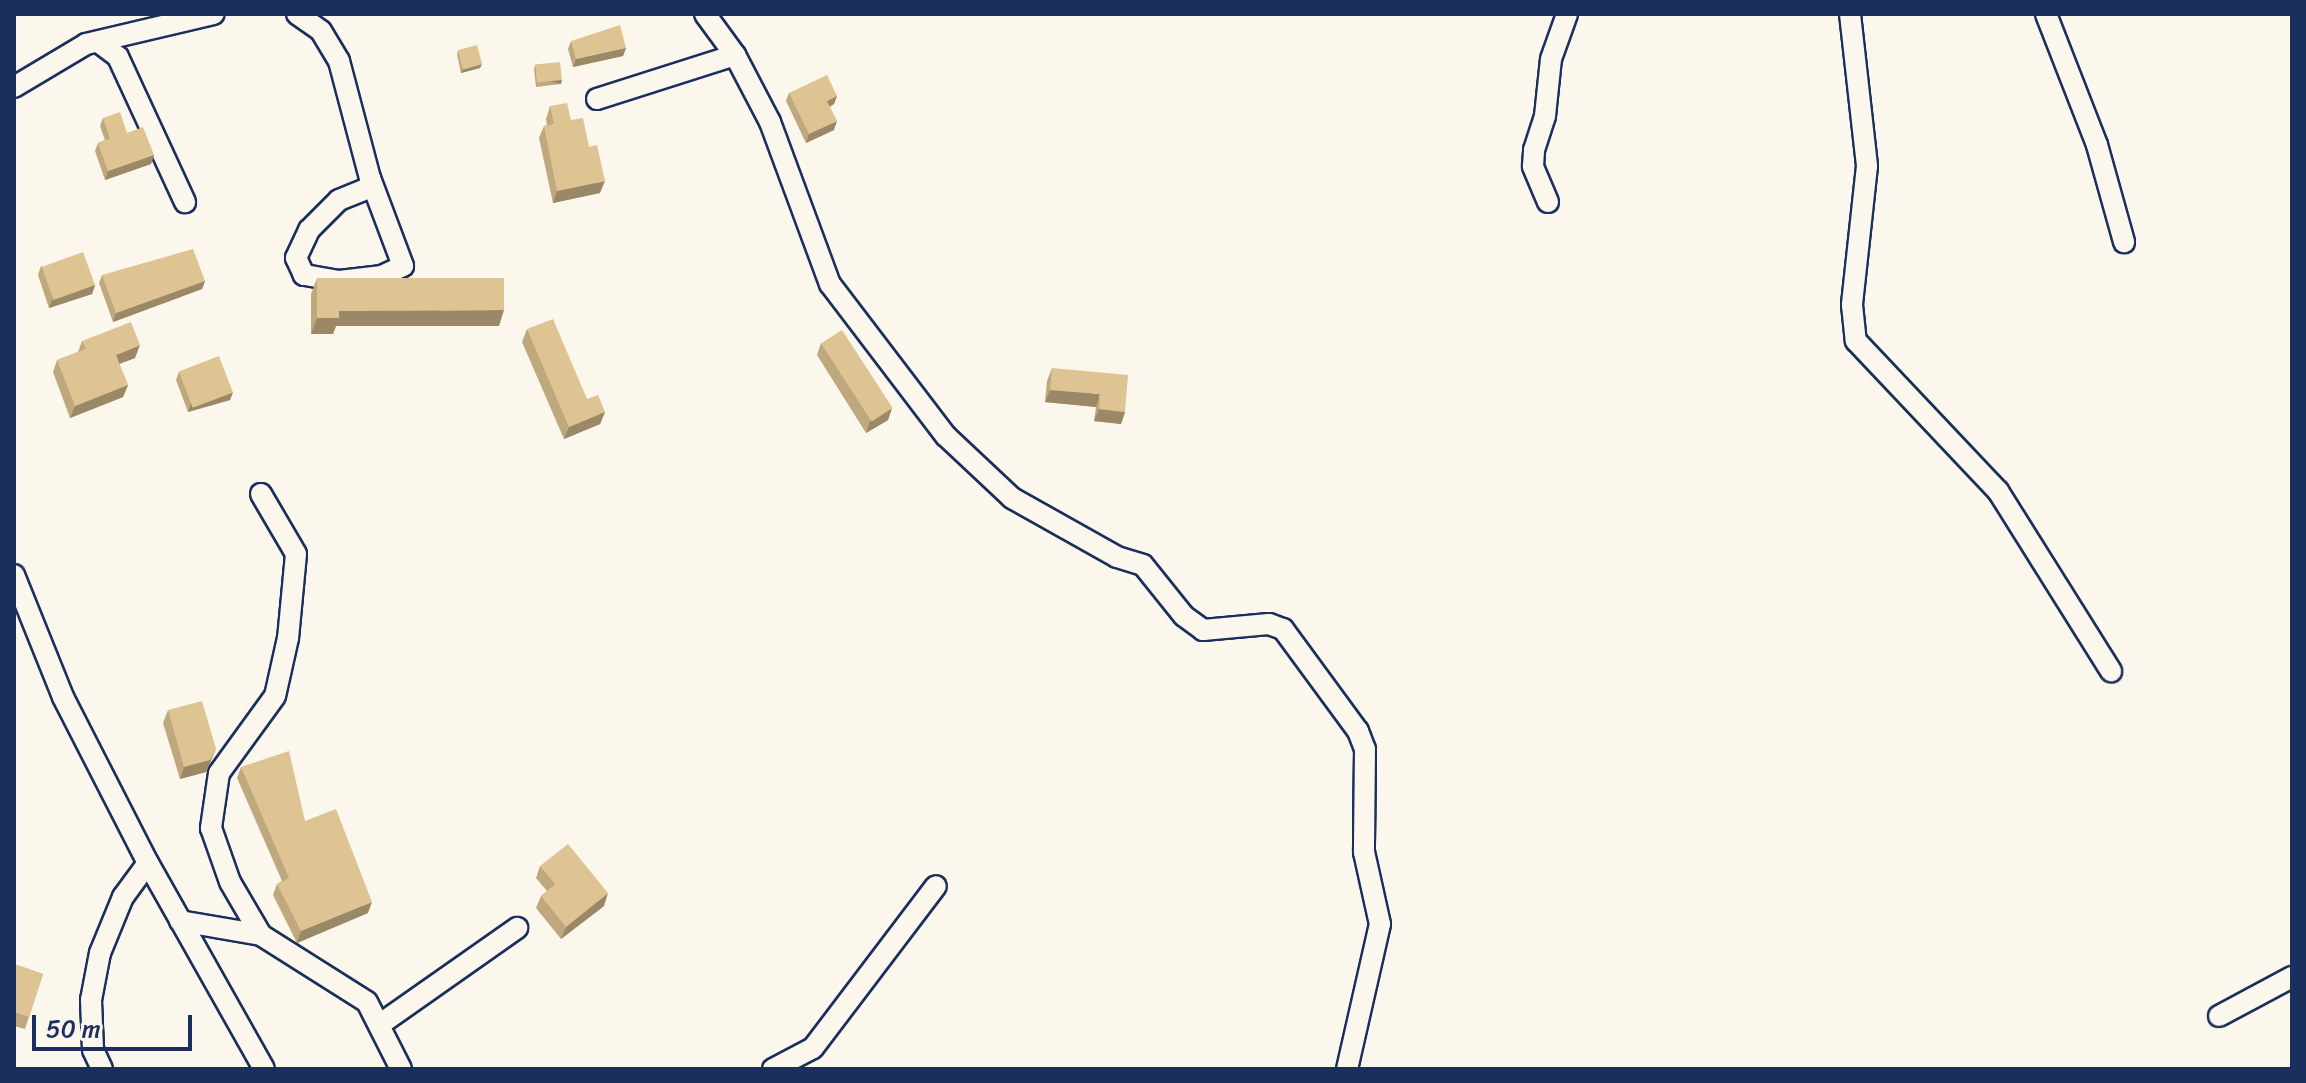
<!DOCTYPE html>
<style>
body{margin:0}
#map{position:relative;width:2306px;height:1083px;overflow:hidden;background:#fbf7ec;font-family:Sriracha,sans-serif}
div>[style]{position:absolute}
.roads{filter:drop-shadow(2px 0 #1b2f5e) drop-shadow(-2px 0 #1b2f5e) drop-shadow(0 2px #1b2f5e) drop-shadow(0 -2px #1b2f5e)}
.minor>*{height:20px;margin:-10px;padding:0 10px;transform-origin:10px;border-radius:10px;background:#fbf7ec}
.wall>*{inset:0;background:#bfa87e}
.shaded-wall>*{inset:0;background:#9b8867;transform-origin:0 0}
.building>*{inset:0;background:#dec393;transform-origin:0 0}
span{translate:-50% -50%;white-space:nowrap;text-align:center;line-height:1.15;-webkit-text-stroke:7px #fbf7ec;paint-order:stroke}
.frame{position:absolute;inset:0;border:16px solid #1b2f5e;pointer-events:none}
.scale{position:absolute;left:32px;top:1015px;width:160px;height:36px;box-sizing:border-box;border:4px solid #1b2f5e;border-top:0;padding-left:10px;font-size:24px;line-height:28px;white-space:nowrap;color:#1b2f5e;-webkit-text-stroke:6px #fbf7ec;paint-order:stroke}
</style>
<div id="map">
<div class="roads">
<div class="minor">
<i style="left:297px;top:14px;width:29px;rotate:35deg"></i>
<i style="left:321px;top:31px;width:35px;rotate:59deg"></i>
<i style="left:339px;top:61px;width:121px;rotate:75.2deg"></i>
<i style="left:370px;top:178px;width:94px;rotate:69.4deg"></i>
<i style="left:403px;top:266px;width:23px;rotate:155deg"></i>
<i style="left:382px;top:276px;width:43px;rotate:173.4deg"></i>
<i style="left:339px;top:281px;width:36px;rotate:-170deg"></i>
<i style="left:304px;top:275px;width:19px;rotate:-115deg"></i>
<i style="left:296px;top:258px;width:31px;rotate:-65deg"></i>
<i style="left:309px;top:230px;width:42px;rotate:-45deg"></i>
<i style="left:339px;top:200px;width:35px;rotate:-22deg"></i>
<i style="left:372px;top:187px;width:9px;rotate:-103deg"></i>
<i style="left:705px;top:14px;width:51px;rotate:53.8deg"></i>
<i style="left:735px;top:55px;width:76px;rotate:62.4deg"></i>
<i style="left:770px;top:122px;width:173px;rotate:69.7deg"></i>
<i style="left:830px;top:284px;width:191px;rotate:52.7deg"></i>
<i style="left:946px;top:436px;width:91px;rotate:43.2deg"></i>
<i style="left:1012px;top:498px;width:120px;rotate:29.3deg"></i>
<i style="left:1117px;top:557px;width:27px;rotate:17deg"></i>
<i style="left:1143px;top:565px;width:65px;rotate:51.2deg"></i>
<i style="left:1184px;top:616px;width:24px;rotate:36deg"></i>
<i style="left:1203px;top:630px;width:66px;rotate:-5.2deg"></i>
<i style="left:1269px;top:624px;width:15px;rotate:20deg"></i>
<i style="left:1283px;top:629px;width:127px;rotate:53.7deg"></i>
<i style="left:1358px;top:731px;width:19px;rotate:69deg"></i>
<i style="left:1365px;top:749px;width:103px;rotate:90.6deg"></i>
<i style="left:1364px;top:852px;width:74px;rotate:77.5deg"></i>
<i style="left:1380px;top:924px;width:149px;rotate:102.8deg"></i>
<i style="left:1850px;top:14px;width:153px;rotate:83.6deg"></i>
<i style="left:1867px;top:166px;width:140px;rotate:96.2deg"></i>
<i style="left:1852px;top:305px;width:36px;rotate:84deg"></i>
<i style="left:1856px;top:341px;width:207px;rotate:46.6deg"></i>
<i style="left:1998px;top:491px;width:213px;rotate:57.9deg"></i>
<i style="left:2046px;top:14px;width:141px;rotate:68.7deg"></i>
<i style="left:2097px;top:145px;width:101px;rotate:74.4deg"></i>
<i style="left:101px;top:44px;width:21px;rotate:37deg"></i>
<i style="left:118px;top:57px;width:160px;rotate:65.2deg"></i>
<i style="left:14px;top:87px;width:84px;rotate:-30.8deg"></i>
<i style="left:86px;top:44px;width:131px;rotate:-13.2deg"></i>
<i style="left:597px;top:99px;width:145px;rotate:-17.7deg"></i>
<i style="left:1548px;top:202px;width:39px;rotate:-113deg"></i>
<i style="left:1533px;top:166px;width:16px;rotate:-86deg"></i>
<i style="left:1534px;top:150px;width:36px;rotate:-72deg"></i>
<i style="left:1545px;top:116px;width:57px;rotate:-84deg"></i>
<i style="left:1551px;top:59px;width:48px;rotate:-70.4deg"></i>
<i style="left:261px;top:494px;width:69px;rotate:59.7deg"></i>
<i style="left:296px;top:554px;width:84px;rotate:95.4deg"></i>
<i style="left:288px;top:638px;width:59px;rotate:102.6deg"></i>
<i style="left:275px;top:696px;width:95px;rotate:126deg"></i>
<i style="left:219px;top:773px;width:56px;rotate:98.3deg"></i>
<i style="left:211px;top:828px;width:57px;rotate:70.6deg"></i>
<i style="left:230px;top:882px;width:61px;rotate:59.7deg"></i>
<i style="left:14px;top:575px;width:131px;rotate:68.1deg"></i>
<i style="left:63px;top:697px;width:186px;rotate:62.9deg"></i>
<i style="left:148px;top:863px;width:236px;rotate:60.6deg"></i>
<i style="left:180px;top:921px;width:82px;rotate:9.8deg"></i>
<i style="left:261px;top:935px;width:125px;rotate:32.3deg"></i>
<i style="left:367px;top:1002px;width:75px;rotate:63.1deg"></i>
<i style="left:2219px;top:1016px;width:83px;rotate:-28.1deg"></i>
<i style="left:379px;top:1025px;width:169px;rotate:-35.1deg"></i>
<i style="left:102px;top:1069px;width:21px;rotate:-115deg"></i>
<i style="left:93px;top:1050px;width:50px;rotate:-92.3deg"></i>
<i style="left:91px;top:1000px;width:48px;rotate:-79.2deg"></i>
<i style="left:100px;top:953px;width:61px;rotate:-67.7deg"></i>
<i style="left:123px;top:897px;width:42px;rotate:-53.7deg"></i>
<i style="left:773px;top:1069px;width:45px;rotate:-27.7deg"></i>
<i style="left:813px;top:1048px;width:203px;rotate:-52.8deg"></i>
</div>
</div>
<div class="wall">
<i style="clip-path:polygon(571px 41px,626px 48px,623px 56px,573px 67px,568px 49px)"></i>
<i style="clip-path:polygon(458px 50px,482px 64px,480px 68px,461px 73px,457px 54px)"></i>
<i style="clip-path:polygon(535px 65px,561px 84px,536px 87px,534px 69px)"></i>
<i style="clip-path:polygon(789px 93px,837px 96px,834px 104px,830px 107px,834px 130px,806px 143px,786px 101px)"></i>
<i style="clip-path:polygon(550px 106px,571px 120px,600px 193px,553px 203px,539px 138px,544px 126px,547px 125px,546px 119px)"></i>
<i style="clip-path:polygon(103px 118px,127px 133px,154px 155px,151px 164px,105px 180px,95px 151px,98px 143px,105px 140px,100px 126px)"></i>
<i style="clip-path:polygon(41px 266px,95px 285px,92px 294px,49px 308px,38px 275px)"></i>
<i style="clip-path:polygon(102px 275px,205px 281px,202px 289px,113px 322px,99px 283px)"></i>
<i style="clip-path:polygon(317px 278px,499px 326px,336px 326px,333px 334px,311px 334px,311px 294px)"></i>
<i style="clip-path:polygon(527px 329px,587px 399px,605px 412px,600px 424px,564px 439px,522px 342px)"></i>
<i style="clip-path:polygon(82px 341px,135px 358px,119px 364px,128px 385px,123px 397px,70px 418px,53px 372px,57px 360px,78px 352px)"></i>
<i style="clip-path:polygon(821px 343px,892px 408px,888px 420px,866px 433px,817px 355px)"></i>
<i style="clip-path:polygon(1052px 368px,1125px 412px,1121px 424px,1094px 421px,1096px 407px,1045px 402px,1047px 381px)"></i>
<i style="clip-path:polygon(179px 372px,233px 392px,230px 400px,188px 412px,176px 380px)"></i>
<i style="clip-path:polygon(168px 710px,211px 761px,206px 772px,180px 779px,163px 723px)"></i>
<i style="clip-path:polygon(241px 767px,305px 821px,368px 913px,297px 943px,273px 895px,277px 884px,282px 881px,237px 778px)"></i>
<i style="clip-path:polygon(540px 866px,604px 906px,561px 939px,536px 908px,541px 896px,547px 891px,536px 878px)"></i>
<i style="clip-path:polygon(14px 964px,43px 974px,25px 1029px,14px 1026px)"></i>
</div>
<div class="shaded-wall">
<i style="clip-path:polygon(626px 48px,623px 56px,573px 67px,576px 59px)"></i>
<i style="clip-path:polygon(482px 64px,480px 68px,461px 73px,463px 69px)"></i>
<i style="left:562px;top:80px;width:4px;height:25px;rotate:104deg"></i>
<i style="clip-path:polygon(837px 96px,834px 104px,824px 109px,827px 101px)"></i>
<i style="clip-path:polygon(837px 121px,834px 130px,806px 143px,809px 134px)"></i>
<i style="clip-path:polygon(154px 155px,151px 164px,105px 180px,108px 171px)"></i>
<i style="clip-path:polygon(605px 181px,600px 193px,553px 203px,557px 191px)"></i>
<i style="clip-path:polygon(205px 281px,202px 289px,113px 322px,116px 313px)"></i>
<i style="clip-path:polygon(95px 285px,92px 294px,49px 308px,52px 300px)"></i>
<i style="clip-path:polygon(504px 310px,499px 326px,336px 326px,333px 334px,311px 334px,317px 318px,339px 311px)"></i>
<i style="clip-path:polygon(140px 345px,135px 358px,111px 367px,116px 355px)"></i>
<i style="clip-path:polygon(128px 385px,123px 397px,70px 418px,75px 406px)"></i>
<i style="clip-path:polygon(1050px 390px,1100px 394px,1096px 407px,1045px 402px)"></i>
<i style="clip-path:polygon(233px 392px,230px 400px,188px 412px,191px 404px)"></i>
<i style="clip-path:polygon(892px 408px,888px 420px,866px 433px,870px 421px)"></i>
<i style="clip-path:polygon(1099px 409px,1125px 412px,1121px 424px,1094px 421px)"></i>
<i style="clip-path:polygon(605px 412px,600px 424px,564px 439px,569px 427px)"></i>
<i style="clip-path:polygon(216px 749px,206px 772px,180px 779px,184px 767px)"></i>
<i style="clip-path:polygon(608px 893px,604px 906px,561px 939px,566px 927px)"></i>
<i style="clip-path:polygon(372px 902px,368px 913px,297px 943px,301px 931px)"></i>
</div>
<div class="building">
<i style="clip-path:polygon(620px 25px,626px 48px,576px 59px,571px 41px)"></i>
<i style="left:477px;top:45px;width:20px;height:20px;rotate:75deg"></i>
<i style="left:560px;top:62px;width:18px;height:25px;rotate:84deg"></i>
<i style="clip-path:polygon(827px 75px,837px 96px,827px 101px,837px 121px,809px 134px,789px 93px)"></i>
<i style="clip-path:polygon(567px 103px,571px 120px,583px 118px,589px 147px,597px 145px,605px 181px,557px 191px,544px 126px,554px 124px,550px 106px)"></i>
<i style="clip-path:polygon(120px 112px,127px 133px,143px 127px,154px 155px,108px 171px,98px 143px,110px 139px,103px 118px)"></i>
<i style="clip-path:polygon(193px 249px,205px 281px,116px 313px,102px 275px)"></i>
<i style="left:83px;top:252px;width:35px;height:44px;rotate:70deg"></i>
<i style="clip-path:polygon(317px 278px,504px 278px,504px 310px,339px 311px,339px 318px,317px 318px)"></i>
<i style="clip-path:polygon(553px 319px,587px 399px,598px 395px,605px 412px,569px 427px,527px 329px)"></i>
<i style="clip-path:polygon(131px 322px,140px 345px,116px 355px,128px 385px,75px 406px,57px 360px,86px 349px,82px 341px)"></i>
<i style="left:842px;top:330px;width:93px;height:25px;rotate:57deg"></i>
<i style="left:219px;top:356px;width:39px;height:43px;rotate:69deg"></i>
<i style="clip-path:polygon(1052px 368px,1128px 375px,1125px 412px,1099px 409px,1100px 394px,1050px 390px)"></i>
<i style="clip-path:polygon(202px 701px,216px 749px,210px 760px,184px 767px,168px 710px)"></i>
<i style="clip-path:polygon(289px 751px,305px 821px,336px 809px,372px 902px,301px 931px,277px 884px,289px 878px,241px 767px)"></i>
<i style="clip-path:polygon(568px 844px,608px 893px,566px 927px,541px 896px,555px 884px,540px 866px)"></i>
<i style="clip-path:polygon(14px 964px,43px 974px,29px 1017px,14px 1012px)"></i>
</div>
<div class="frame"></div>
<div class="scale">50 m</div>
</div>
